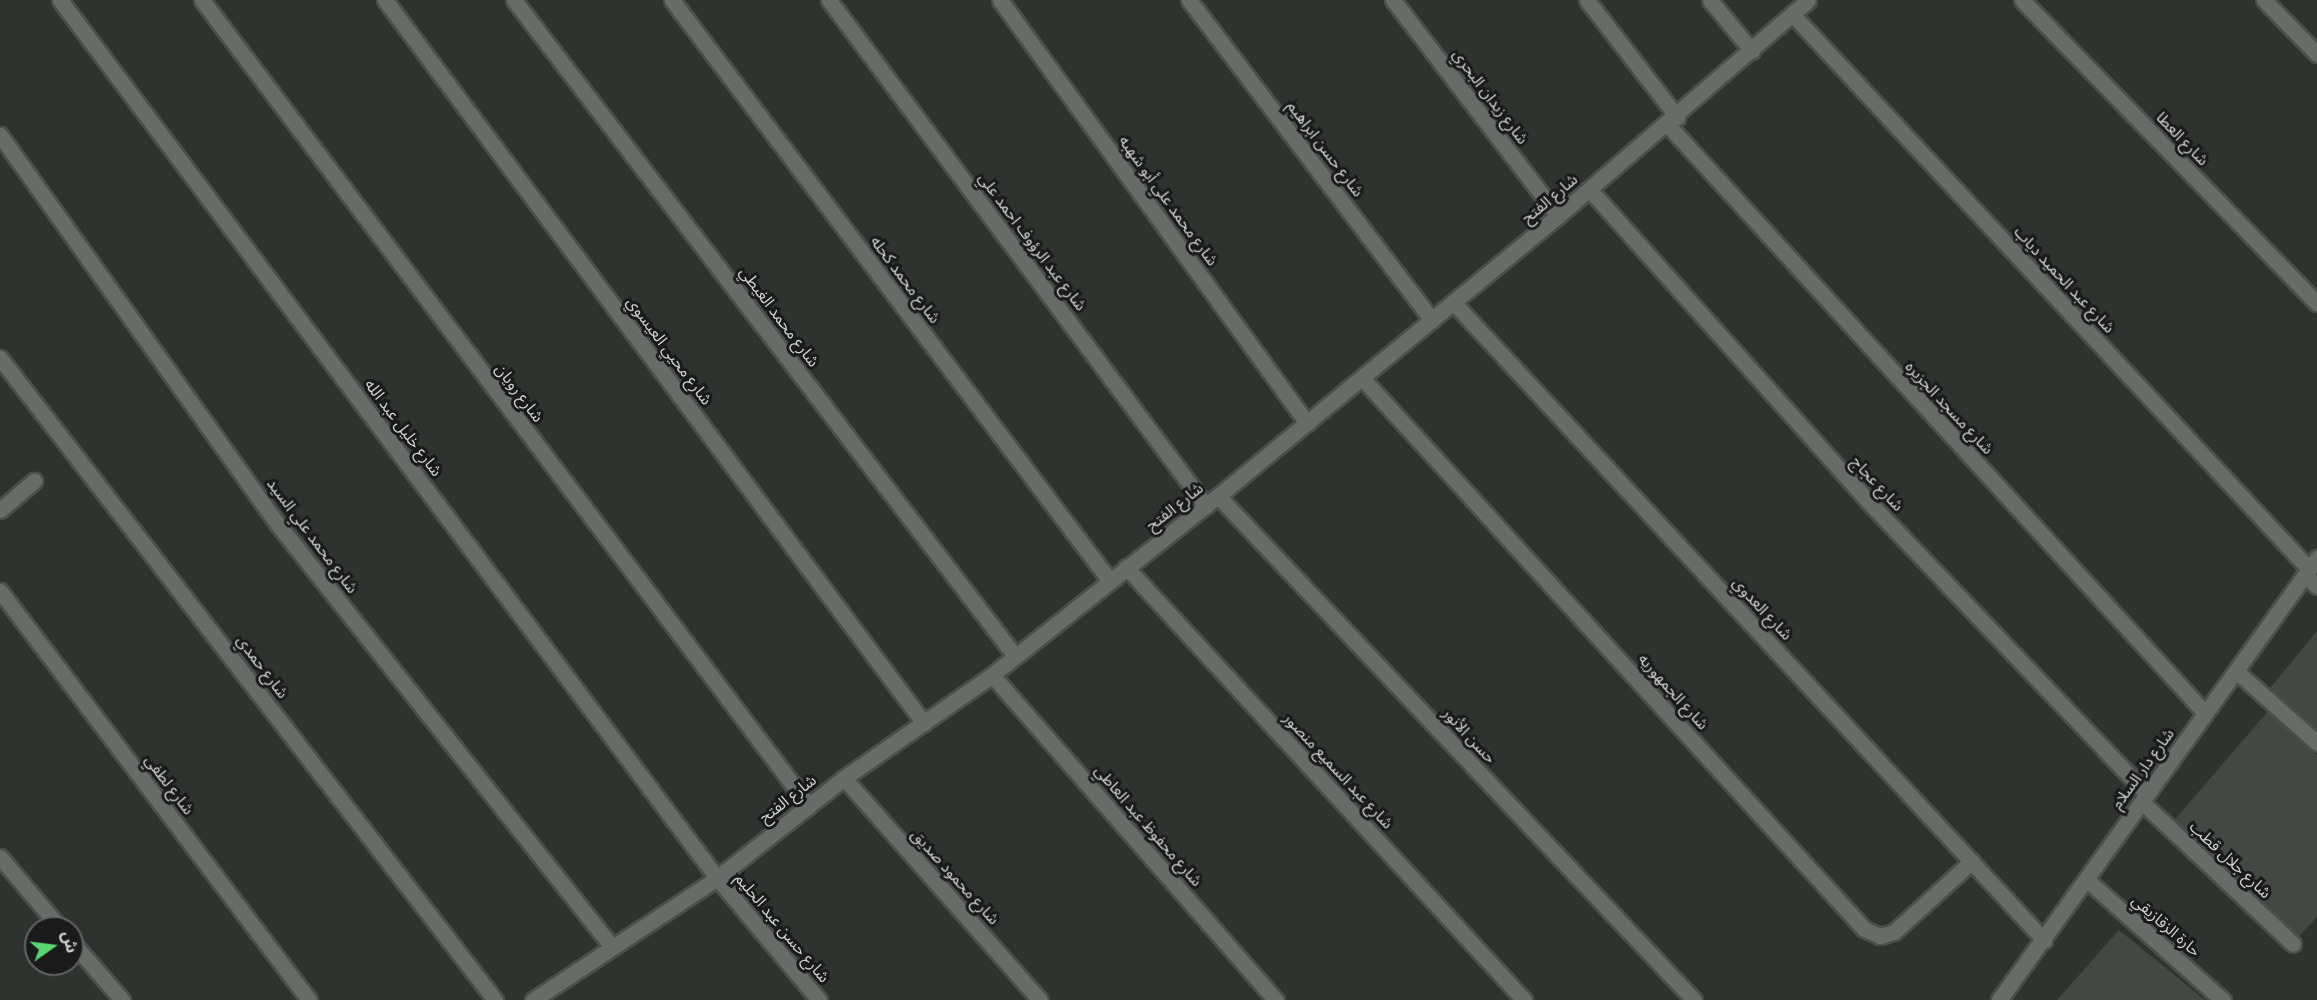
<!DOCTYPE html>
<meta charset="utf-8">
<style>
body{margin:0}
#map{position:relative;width:2317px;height:1000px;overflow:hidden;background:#2f332f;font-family:"Roboto Condensed","Noto Sans Arabic",sans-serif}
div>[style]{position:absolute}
.building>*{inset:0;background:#444844}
.roads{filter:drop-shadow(2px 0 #4b4f4c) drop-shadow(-2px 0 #4b4f4c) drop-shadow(0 2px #4b4f4c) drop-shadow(0 -2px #4b4f4c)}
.street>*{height:15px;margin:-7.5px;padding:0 7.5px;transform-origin:7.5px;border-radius:7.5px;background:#686c68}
.secondary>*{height:15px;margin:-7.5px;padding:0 7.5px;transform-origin:7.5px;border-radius:7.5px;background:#686c68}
span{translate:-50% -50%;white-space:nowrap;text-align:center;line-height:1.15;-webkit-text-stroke:6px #191a19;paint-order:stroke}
.street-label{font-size:16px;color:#d0d3d1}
.north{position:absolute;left:24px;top:916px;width:60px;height:60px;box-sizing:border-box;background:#191a19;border:2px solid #626463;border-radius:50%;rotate:76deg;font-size:16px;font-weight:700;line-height:24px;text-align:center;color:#d0d3d1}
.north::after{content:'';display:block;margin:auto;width:21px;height:27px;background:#58d570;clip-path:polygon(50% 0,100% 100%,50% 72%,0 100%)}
</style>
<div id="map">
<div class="building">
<i style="clip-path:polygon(2317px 631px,2317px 737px,2265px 694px)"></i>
<i style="clip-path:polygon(2267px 712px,2317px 755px,2317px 917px,2294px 942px,2172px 823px)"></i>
<i style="clip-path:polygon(2119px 930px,2205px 1000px,2057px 1000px)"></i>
</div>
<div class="roads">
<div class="street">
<i style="left:60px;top:0;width:1097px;rotate:53.19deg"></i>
<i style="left:717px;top:878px;width:159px;rotate:50.1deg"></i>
<i style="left:202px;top:0;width:1009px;rotate:53.02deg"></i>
<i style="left:385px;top:0;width:902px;rotate:53.3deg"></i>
<i style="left:514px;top:0;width:825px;rotate:52.63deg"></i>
<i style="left:672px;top:0;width:728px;rotate:52.99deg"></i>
<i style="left:829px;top:0;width:631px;rotate:53.31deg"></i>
<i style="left:1000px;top:0;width:523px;rotate:54.03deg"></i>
<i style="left:1189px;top:0;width:402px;rotate:52.8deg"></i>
<i style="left:1393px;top:0;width:272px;rotate:52.6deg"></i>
<i style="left:1587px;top:0;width:148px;rotate:52.4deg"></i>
<i style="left:1710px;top:0;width:66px;rotate:50.5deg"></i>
<i style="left:2022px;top:0;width:423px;rotate:45.8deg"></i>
<i style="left:2264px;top:0;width:76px;rotate:45.5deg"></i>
<i style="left:1793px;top:15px;width:757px;rotate:47.03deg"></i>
<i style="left:1668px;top:125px;width:796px;rotate:47.6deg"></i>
<i style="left:0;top:135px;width:482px;rotate:54.5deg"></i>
<i style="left:280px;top:527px;width:535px;rotate:51.67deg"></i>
<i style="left:1590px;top:190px;width:413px;rotate:48.2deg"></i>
<i style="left:1865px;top:498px;width:409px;rotate:46.4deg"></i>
<i style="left:1453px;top:302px;width:870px;rotate:47.19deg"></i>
<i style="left:0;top:358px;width:811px;rotate:52.37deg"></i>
<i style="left:1362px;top:378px;width:745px;rotate:47.66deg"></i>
<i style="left:1864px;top:929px;width:17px;rotate:24deg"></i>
<i style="left:1880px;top:936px;width:15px;rotate:-16deg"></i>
<i style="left:1894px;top:932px;width:105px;rotate:-42.3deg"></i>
<i style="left:1218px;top:496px;width:693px;rotate:46.64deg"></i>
<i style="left:0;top:510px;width:45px;rotate:-40.5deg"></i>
<i style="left:1126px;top:567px;width:588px;rotate:47.41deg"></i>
<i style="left:2305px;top:575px;width:16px;rotate:43deg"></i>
<i style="left:0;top:591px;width:513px;rotate:52.93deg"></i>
<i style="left:2236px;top:671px;width:108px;rotate:41.6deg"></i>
<i style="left:992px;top:675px;width:432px;rotate:48.9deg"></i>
<i style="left:844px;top:778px;width:296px;rotate:48.6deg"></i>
<i style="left:2142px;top:802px;width:207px;rotate:43.2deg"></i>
<i style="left:0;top:857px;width:93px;rotate:49.8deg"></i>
<i style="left:2086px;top:879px;width:183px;rotate:41.5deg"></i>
<i style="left:72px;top:942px;width:77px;rotate:49.2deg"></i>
<i style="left:533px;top:1000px;width:221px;rotate:-33.5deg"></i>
<i style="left:717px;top:878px;width:162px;rotate:-38.2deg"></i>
<i style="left:844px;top:778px;width:180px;rotate:-34.8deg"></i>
<i style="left:992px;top:675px;width:288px;rotate:-38.4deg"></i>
<i style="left:1218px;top:496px;width:440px;rotate:-39.5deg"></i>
<i style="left:1558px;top:216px;width:330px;rotate:-40.8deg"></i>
</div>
<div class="secondary">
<i style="left:1999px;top:1000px;width:545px;rotate:-54.27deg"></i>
</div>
</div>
<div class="street-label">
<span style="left:1490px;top:97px;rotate:53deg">شارع زيدان البحري</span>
<span style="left:2182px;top:139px;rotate:46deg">شارع العطا</span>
<span style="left:1325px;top:149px;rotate:53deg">شارع حسن ابراهيم</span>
<span style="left:1550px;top:199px;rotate:-40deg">شارع الفتح</span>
<span style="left:1168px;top:201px;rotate:54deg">شارع محمد علي أبو شهبه</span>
<span style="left:1032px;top:242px;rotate:53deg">شارع عبد الرؤوف احمد علي</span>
<span style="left:905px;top:280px;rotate:53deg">شارع محمد كحله</span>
<span style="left:2064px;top:280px;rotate:47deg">شارع عبد الحميد دياب</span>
<span style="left:779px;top:317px;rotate:53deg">شارع محمد الغيطي</span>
<span style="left:669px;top:351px;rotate:53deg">شارع محيي العيسوي</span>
<span style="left:519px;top:393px;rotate:53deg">شارع رويان</span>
<span style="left:1949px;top:408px;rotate:47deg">شارع مسجد الجزيره</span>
<span style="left:403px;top:428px;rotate:53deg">شارع خليل عبد الله</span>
<span style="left:1877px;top:484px;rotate:47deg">شارع عجاج</span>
<span style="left:1175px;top:507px;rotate:-38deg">شارع الفتح</span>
<span style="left:312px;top:536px;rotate:53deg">شارع محمد علي السيد</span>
<span style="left:1762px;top:609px;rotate:47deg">شارع العدوي</span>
<span style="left:262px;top:667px;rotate:53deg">شارع حمدي</span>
<span style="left:1673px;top:692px;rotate:48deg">شارع الجمهوريه</span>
<span style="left:1469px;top:736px;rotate:47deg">حسن الأنور</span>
<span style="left:2143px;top:769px;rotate:-54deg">شارع دار السلام</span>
<span style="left:1338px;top:771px;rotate:47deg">شارع عبد السميع منصور</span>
<span style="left:169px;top:785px;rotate:53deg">شارع لطفي</span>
<span style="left:788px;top:799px;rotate:-38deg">شارع الفتح</span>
<span style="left:1148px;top:826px;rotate:49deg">شارع محفوظ عبد العاطي</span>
<span style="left:2230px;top:860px;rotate:43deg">شارع جلال قطب</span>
<span style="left:955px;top:877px;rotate:48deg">شارع محمود صديق</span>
<span style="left:2166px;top:926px;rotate:41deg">حارة الزقازيقي</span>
<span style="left:782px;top:928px;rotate:50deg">شارع حسن عبد الحليم</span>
</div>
<div class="north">ش</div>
</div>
